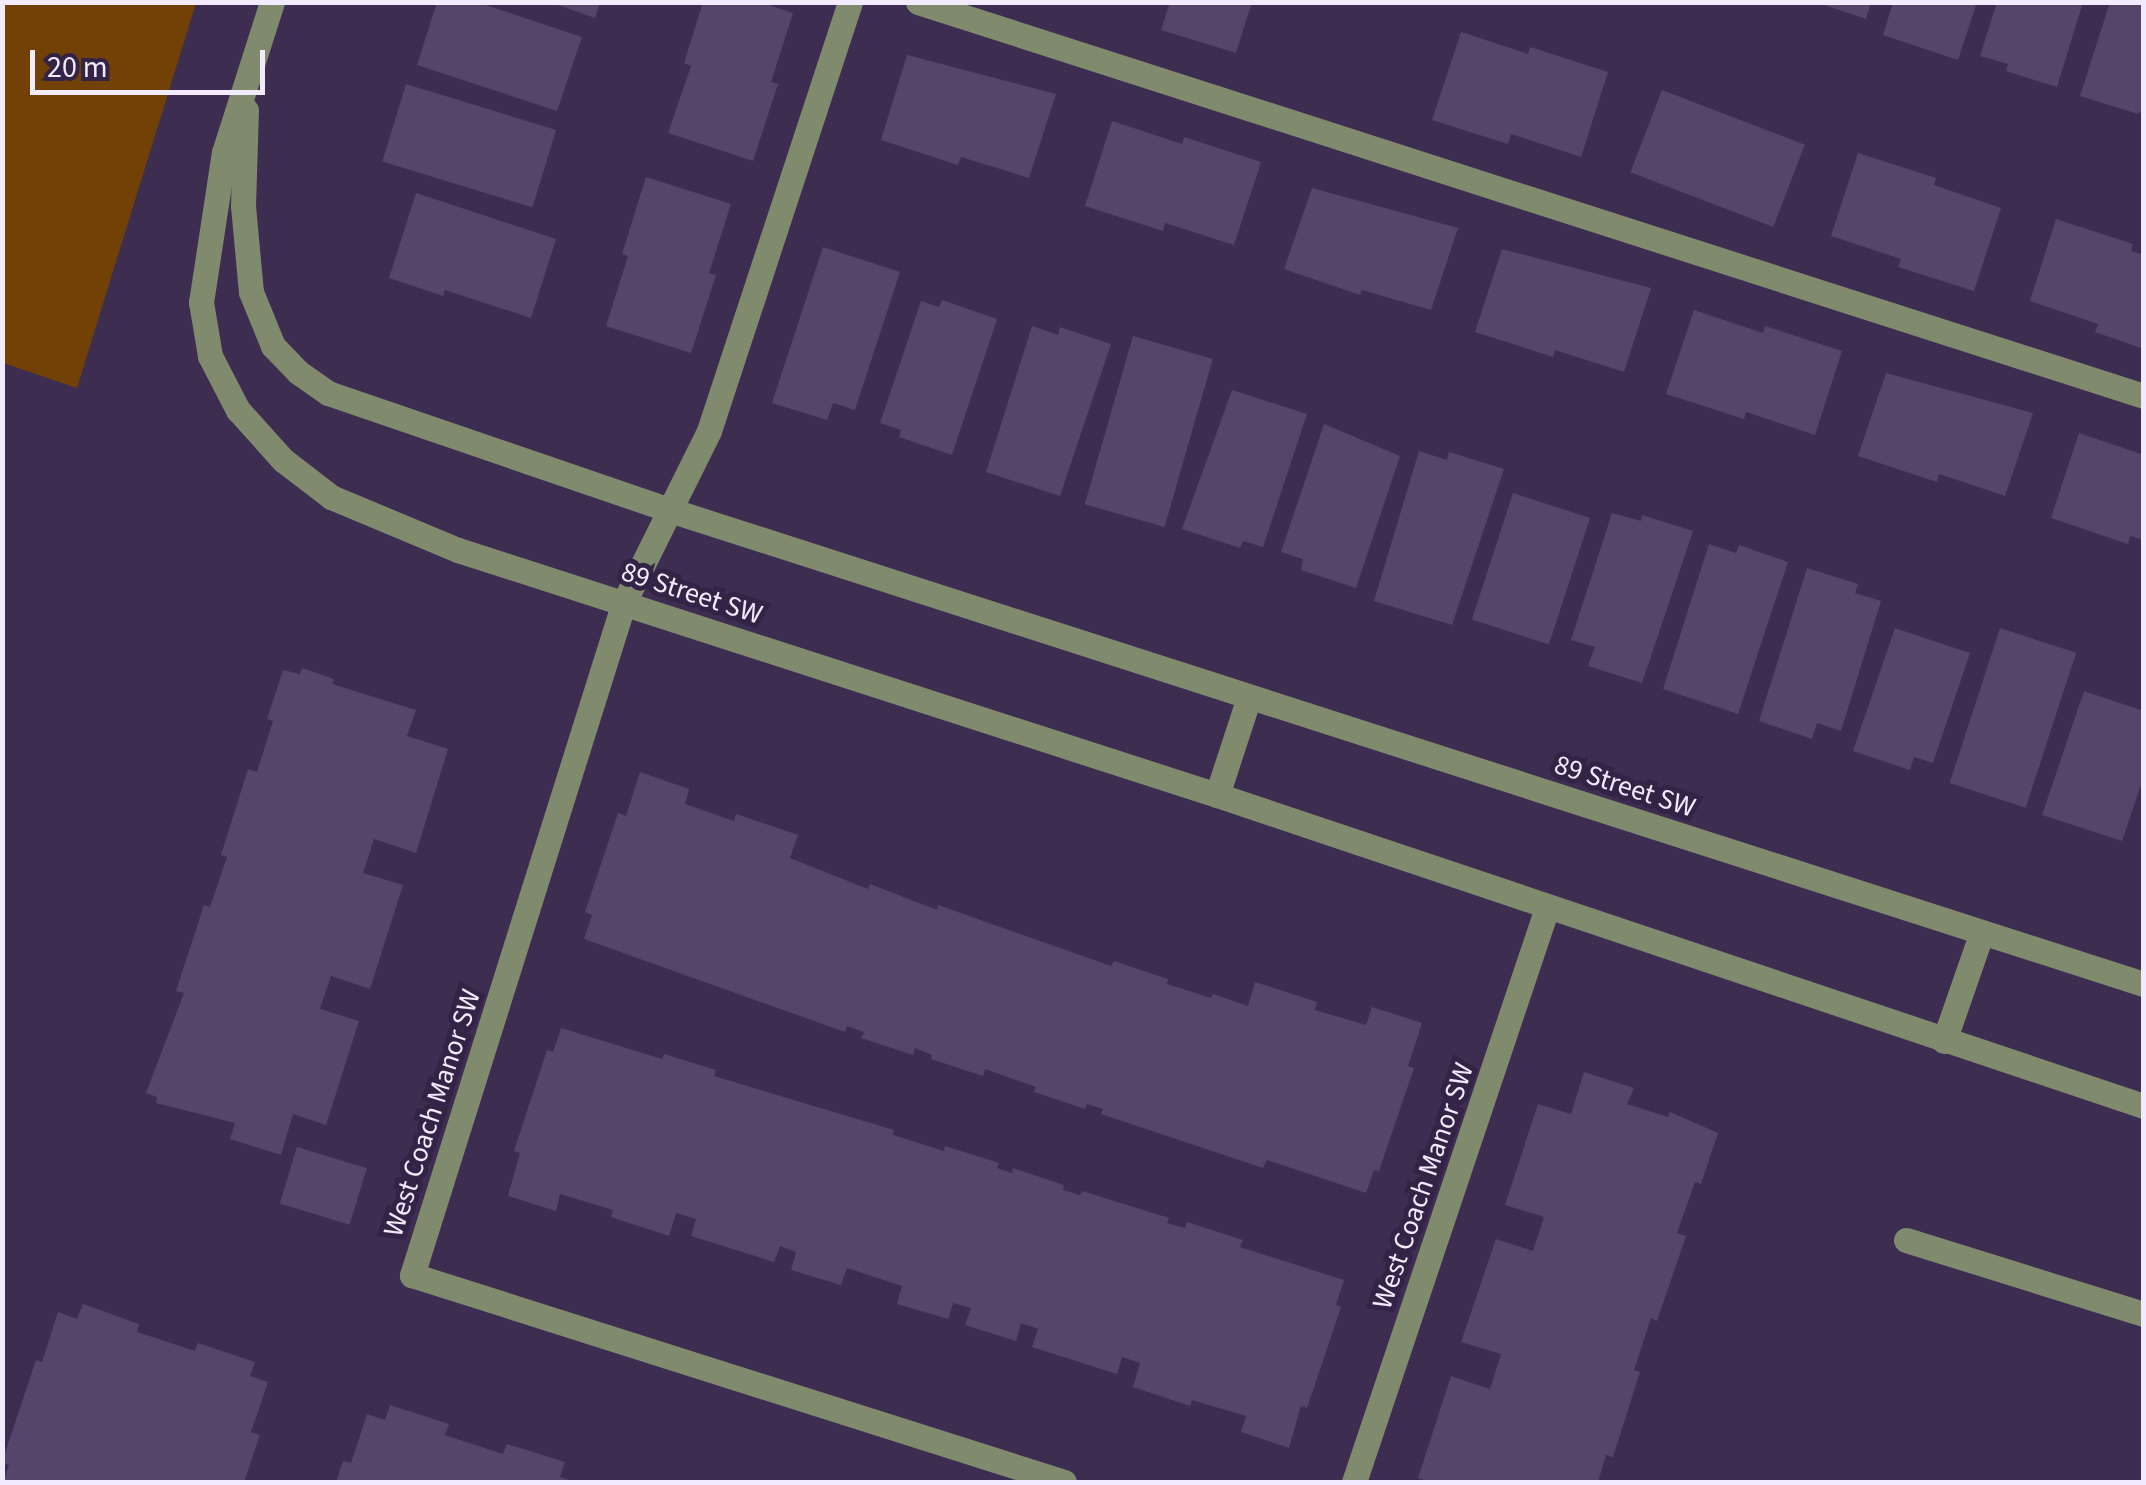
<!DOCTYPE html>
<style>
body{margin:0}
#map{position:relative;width:2146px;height:1485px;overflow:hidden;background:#3d2d51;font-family:"Source Sans 3",sans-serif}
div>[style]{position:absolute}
.green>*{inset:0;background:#714105}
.building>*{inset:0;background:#56456b;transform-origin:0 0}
.minor>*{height:25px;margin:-12.5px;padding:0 12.5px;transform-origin:12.5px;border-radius:12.5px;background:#808a6d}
span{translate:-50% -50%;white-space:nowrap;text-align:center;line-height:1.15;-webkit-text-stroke:10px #332346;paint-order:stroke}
.street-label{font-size:28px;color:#f2ebfe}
.frame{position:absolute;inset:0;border:5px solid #f2ebfe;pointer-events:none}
.scale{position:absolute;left:30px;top:50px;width:235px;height:45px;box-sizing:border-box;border:5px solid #f2ebfe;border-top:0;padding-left:12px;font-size:30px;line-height:35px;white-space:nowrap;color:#f2ebfe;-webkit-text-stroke:8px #332346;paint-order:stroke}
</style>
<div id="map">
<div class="green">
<i style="clip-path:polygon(3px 2px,196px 3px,77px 388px,3px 363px)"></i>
</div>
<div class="building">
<i style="clip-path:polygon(437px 2px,477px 2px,582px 37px,557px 111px,417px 65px)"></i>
<i style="clip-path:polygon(550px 2px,600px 2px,595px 18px)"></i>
<i style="clip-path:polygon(703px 2px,760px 2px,793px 13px,771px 82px,778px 84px,753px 161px,668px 133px,691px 66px,684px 63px)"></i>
<i style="clip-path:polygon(1170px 2px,1252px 2px,1236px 53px,1161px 30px)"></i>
<i style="clip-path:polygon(1815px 2px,1871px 2px,1866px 19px)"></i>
<i style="clip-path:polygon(1893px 2px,1977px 2px,1958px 60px,1883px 35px)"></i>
<i style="clip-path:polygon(1997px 2px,2083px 2px,2057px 87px,2006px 71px,2008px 64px,1980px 56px)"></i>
<i style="clip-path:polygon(2110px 2px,2144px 2px,2144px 109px,2138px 114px,2080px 96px)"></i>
<i style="clip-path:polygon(1461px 32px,1528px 54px,1530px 47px,1608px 72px,1581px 157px,1511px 134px,1508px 144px,1432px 120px)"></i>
<i style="clip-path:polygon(907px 55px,1056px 94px,1029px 178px,961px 157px,958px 165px,881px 140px)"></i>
<i style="left:406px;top:84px;width:157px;height:81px;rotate:17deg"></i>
<i style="left:1662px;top:90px;width:153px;height:88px;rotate:21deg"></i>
<i style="clip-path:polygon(1112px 121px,1182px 144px,1184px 137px,1261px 162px,1234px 245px,1165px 223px,1163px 231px,1085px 206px)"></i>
<i style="clip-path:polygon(1858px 153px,1936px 178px,1934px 185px,2001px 208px,1974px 291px,1898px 267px,1901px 259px,1831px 236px)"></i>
<i style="clip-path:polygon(646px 177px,731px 204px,709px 273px,716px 275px,691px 353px,606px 326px,628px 256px,622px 254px)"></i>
<i style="clip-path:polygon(1312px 188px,1458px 228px,1431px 310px,1362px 290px,1360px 295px,1284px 269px)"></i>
<i style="clip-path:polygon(416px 193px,556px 239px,531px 318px,445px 290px,443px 296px,389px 278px)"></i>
<i style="clip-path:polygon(2056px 219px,2133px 244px,2131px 251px,2144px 255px,2144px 349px,2095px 332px,2098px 324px,2030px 301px)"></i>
<i style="clip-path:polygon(823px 247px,900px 272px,855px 410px,833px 403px,827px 420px,772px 403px)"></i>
<i style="clip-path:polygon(1502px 249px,1651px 288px,1624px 372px,1555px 350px,1553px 357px,1475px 332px)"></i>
<i style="clip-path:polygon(942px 300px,997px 319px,952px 455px,899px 437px,901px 430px,880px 423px,921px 301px,939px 307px)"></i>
<i style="clip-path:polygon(1694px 310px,1763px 333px,1765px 326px,1842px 351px,1815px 435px,1746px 412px,1744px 419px,1666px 394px)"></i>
<i style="clip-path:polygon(1032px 326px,1058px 335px,1060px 327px,1111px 344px,1060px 496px,986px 472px)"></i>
<i style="left:1133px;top:336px;width:83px;height:175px;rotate:16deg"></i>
<i style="clip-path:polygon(1886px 373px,2033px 413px,2005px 496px,1939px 474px,1937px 482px,1858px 456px)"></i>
<i style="clip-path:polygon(1232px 390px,1307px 414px,1263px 547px,1243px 541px,1240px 548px,1182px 529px)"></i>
<i style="clip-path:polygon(1324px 424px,1400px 456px,1356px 588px,1301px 570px,1303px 559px,1281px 552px)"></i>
<i style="clip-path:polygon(2079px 433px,2144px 455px,2144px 540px,2130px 536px,2128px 544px,2051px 518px)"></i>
<i style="clip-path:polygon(1419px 451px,1447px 460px,1449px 452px,1504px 469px,1452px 625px,1374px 601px)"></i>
<i style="left:1513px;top:493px;width:81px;height:133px;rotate:18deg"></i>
<i style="clip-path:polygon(1612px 513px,1641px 521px,1642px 515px,1693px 531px,1642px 683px,1588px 666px,1595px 647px,1571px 640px)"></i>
<i style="clip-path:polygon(1709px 544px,1736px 553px,1739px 545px,1788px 562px,1738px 714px,1663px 689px)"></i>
<i style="clip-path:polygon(1807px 568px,1858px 584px,1855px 593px,1881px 601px,1841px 731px,1817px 723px,1812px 739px,1759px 721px)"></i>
<i style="clip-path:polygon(1895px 628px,1970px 653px,1933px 763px,1914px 757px,1910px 770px,1853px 751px)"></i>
<i style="left:2000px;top:628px;width:80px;height:163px;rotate:18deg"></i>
<i style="clip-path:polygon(302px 668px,334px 679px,332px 684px,416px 710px,407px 736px,448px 749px,416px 853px,374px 839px,363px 873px,403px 885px,370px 989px,331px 976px,320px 1009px,359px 1021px,326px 1125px,293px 1114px,281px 1155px,230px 1139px,235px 1123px,156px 1103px,157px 1097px,146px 1093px,184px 993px,176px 991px,204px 905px,210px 907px,227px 857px,221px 855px,248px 769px,257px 772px,273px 721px,267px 719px,283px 670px,300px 674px)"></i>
<i style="clip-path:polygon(2084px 691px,2144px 711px,2144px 776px,2122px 841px,2042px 815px)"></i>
<i style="clip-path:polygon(640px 772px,689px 789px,685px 804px,734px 821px,736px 814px,798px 835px,790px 858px,868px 889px,870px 884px,937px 910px,938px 905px,1111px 966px,1114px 961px,1168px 979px,1167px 984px,1211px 998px,1213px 994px,1248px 1006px,1255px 982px,1317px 1002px,1315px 1010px,1366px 1025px,1372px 1007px,1422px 1023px,1408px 1066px,1414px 1068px,1379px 1171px,1374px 1170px,1366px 1193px,1267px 1160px,1263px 1168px,1101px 1114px,1103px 1109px,1087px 1104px,1085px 1109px,1034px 1092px,1036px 1087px,985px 1069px,983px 1076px,931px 1059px,932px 1055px,915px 1048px,913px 1055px,861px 1038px,864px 1032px,847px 1026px,845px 1032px,584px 939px,592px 915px,585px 912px,618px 813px,626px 816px)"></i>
<i style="clip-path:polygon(561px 1028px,662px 1059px,664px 1054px,716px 1070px,714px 1076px,894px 1130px,893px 1135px,944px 1151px,945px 1146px,999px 1163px,997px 1168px,1012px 1173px,1013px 1168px,1064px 1185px,1063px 1190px,1080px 1195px,1082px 1191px,1169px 1218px,1167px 1223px,1185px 1228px,1187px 1222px,1243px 1240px,1240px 1247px,1344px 1280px,1336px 1305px,1341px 1307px,1307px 1408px,1301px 1406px,1289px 1448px,1241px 1432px,1246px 1416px,1192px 1400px,1190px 1406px,1133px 1387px,1140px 1363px,1122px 1357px,1117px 1374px,1032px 1347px,1038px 1329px,1021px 1323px,1016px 1341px,965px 1325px,971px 1308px,953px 1303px,948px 1319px,897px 1304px,902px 1286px,847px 1268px,841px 1285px,791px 1270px,796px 1252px,780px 1246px,774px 1262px,691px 1236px,696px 1219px,676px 1213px,669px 1236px,611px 1217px,613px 1210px,560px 1194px,556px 1211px,508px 1196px,520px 1153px,514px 1151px,547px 1050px,553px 1052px)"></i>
<i style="clip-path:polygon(1584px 1072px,1634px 1088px,1627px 1104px,1668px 1117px,1670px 1112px,1718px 1133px,1701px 1184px,1695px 1182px,1677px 1233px,1686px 1236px,1657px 1321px,1651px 1318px,1634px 1370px,1640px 1372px,1613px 1457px,1606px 1455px,1598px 1482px,1432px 1482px,1418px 1478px,1451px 1376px,1490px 1389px,1501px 1354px,1461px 1342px,1496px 1239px,1533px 1251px,1544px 1217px,1505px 1205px,1538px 1104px,1571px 1114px)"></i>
<i style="left:297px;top:1147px;width:73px;height:59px;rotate:17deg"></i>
<i style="clip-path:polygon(83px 1304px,139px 1324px,137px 1332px,195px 1351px,198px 1343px,255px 1362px,250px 1376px,268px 1382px,251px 1432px,260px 1435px,244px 1482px,3px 1482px,9px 1465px,2px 1462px,36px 1360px,42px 1362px,58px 1312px,77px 1319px)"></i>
<i style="clip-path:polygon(390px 1405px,449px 1424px,445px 1435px,503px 1454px,507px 1444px,565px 1462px,560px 1477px,575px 1482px,336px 1482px,343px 1461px,351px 1463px,367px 1414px,385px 1420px)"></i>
</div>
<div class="minor">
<i style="left:272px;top:2px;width:157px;rotate:107.7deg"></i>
<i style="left:224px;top:152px;width:152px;rotate:98.7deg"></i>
<i style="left:201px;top:302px;width:55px;rotate:80.5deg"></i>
<i style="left:210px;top:356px;width:61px;rotate:62.6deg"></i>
<i style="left:238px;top:410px;width:67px;rotate:48deg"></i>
<i style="left:283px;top:460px;width:61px;rotate:37.6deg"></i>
<i style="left:331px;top:497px;width:138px;rotate:22.7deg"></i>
<i style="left:458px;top:550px;width:798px;rotate:17.89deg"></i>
<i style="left:1217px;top:795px;width:978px;rotate:18.55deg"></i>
<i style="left:850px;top:2px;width:452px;rotate:108.2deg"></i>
<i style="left:709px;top:431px;width:191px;rotate:116.4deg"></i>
<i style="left:624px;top:602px;width:706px;rotate:107.48deg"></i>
<i style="left:412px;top:1275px;width:684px;rotate:17.61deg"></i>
<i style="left:918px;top:2px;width:1288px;rotate:17.82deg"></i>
<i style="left:246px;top:110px;width:96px;rotate:91.8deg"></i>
<i style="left:243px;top:206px;width:86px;rotate:84.7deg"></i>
<i style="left:251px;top:292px;width:58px;rotate:67.8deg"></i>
<i style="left:273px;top:346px;width:36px;rotate:46deg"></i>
<i style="left:298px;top:372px;width:37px;rotate:35deg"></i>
<i style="left:328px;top:393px;width:365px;rotate:18.9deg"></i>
<i style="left:673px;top:511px;width:1545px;rotate:17.83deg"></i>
<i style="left:1217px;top:795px;width:103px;rotate:-71.9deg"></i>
<i style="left:1944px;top:1041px;width:115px;rotate:-70.8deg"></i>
<i style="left:1906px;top:1240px;width:249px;rotate:17.3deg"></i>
<i style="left:1354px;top:1482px;width:606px;rotate:-71.42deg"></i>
</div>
<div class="street-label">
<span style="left:692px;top:593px;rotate:18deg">89 Street SW</span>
<span style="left:1625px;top:786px;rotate:18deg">89 Street SW</span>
<span style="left:432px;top:1113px;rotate:-72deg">West Coach Manor SW</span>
<span style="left:1423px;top:1186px;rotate:-71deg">West Coach Manor SW</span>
</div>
<div class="frame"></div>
<div class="scale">20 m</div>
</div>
